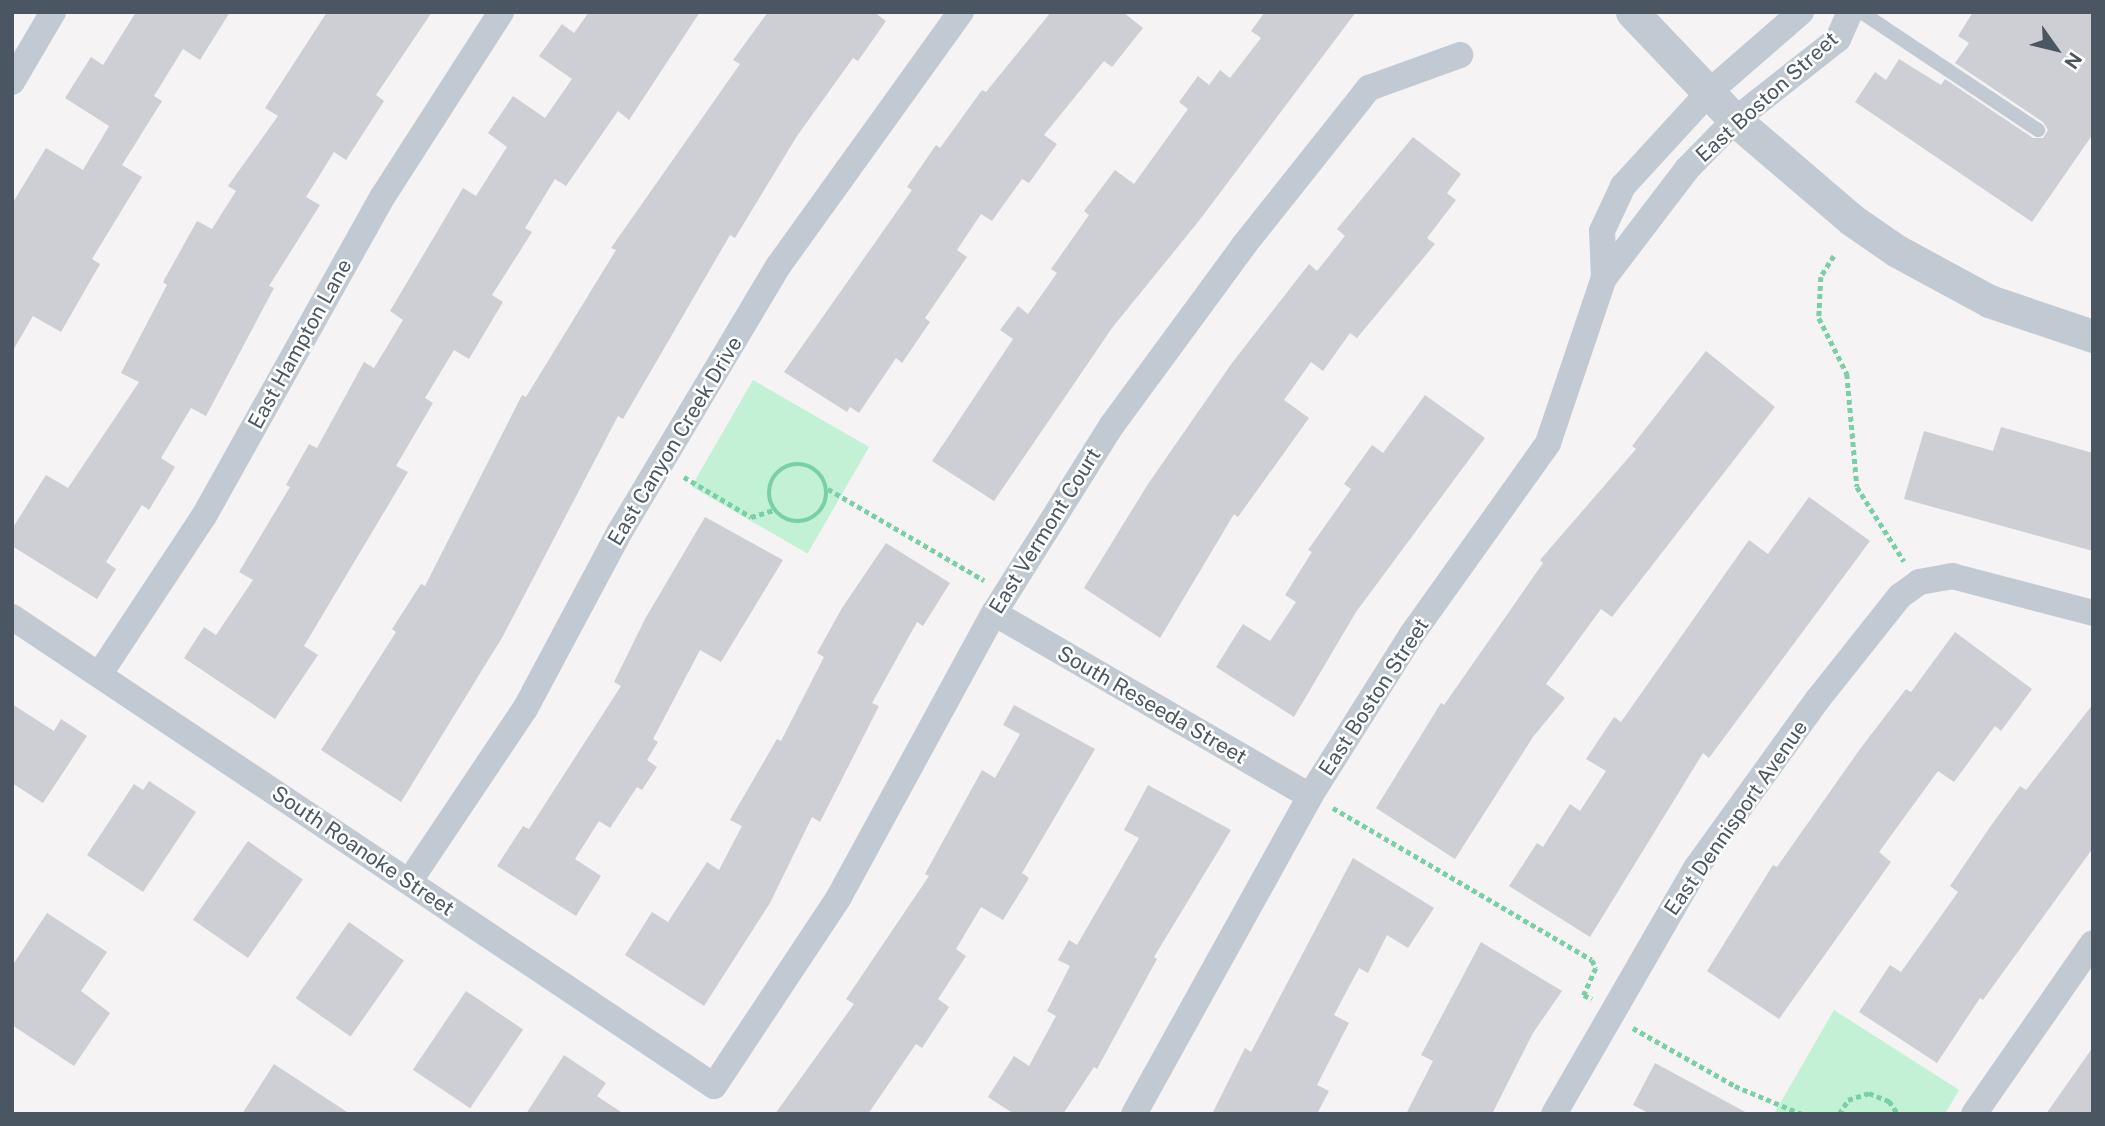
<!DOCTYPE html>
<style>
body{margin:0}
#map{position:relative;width:2105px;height:1126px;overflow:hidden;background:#f5f3f3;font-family:"Public Sans",sans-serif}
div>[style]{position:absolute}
.green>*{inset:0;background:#c3f1d5;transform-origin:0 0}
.building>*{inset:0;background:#cdcfd5;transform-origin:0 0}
.path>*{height:4.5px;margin-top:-2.25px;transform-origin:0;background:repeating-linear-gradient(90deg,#7ad0a6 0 5px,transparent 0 8.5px)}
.path>.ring{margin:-2.25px;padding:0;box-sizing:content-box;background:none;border:4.5px solid #7ad0a6;border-radius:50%}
.service>*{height:14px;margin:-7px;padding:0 7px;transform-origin:7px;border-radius:7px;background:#c1cad2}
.minor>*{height:26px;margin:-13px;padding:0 13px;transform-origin:13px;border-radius:13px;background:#c1cad2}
.tertiary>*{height:33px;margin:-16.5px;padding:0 16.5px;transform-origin:16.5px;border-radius:16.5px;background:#c1cad2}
span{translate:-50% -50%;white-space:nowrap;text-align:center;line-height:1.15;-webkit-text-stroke:5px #fff;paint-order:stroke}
.street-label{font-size:21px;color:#4a5661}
.frame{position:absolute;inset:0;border:14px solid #4a5661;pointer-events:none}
.north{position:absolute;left:2021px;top:14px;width:70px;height:70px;-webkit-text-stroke:5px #fff;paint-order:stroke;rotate:124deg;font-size:19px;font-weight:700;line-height:28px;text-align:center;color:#4a5661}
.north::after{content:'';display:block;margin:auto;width:24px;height:32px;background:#4a5661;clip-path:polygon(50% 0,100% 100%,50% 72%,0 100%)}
</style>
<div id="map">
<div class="green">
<i style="left:753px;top:380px;width:134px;height:123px;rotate:30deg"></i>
<i style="clip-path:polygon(1834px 1010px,1959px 1090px,1945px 1114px,1774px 1114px)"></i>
</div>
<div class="building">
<i style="clip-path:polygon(136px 12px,230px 12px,200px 60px,183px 49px,154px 96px,162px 101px,122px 165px,142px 177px,92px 259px,100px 264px,61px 332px,33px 316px,12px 352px,12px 204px,46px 148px,83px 170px,109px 126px,65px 98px,91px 57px,103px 65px)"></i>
<i style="clip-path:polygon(327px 12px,432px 12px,376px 95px,384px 101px,346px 160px,334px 152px,306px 197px,320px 205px,269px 286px,274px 288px,206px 416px,191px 408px,161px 458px,175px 467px,149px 510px,142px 505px,106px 562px,116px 569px,97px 599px,12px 546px,12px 529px,46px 475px,68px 488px,139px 382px,121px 373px,167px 285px,163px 282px,197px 221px,212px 229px,236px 191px,228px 186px,278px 116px,265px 108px)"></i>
<i style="clip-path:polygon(589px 12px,700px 12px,629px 120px,618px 111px,566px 186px,555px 179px,525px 228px,532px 232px,492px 295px,503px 302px,469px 359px,454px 350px,425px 398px,433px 403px,396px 466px,408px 472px,304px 646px,318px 655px,275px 719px,184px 658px,204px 627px,216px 635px,253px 580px,239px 572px,290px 487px,286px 485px,309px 444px,317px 448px,364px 362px,374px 368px,403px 320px,390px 311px,463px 188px,476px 196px,507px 147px,488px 133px,513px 96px,545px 118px,572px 79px,539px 56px,562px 24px,574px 33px)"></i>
<i style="clip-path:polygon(768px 12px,874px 12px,886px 21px,858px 61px,853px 58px,797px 136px,735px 238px,730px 235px,623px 419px,618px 416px,503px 636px,401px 802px,321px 750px,396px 632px,392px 629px,421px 584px,425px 586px,522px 395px,526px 397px,616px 250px,611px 248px,740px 64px,733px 60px)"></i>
<i style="clip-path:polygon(1051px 12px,1123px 12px,1143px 28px,1112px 67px,1104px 61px,1044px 135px,1057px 144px,1029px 183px,1022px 179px,992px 221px,981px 214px,957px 250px,967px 257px,925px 318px,930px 322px,902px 363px,896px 358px,859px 413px,850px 407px,847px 412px,784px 372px,912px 190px,907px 187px,936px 145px,940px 148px,982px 90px,986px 92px)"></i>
<i style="clip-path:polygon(1265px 12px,1356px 12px,1198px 222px,1112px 328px,994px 501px,932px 461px,1013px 339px,1000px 330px,1018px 306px,1028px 314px,1057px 273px,1051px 269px,1089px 215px,1084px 211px,1115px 170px,1134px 184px,1188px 109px,1179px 102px,1198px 76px,1209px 85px,1220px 70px,1230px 78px,1261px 38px,1251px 31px)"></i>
<i style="clip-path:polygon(1973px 12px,2093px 12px,2093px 134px,2032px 222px,1855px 102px,1875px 72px,1886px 80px,1899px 59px,1941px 85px,1945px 79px,2033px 138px,2043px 138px,2048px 130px,2043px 122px,1955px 63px,1969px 43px,1958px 36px)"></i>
<i style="clip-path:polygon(1413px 137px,1461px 174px,1447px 193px,1456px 200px,1427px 238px,1435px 244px,1357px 338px,1350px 333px,1323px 371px,1311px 362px,1284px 400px,1309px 418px,1238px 517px,1234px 514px,1160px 638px,1084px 588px,1148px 484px,1232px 363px,1309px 264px,1317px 271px,1345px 236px,1337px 229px)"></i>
<i style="clip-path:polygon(1706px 351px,1775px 407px,1612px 617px,1601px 609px,1546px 684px,1565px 698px,1533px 737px,1455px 859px,1376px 808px,1441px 703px,1444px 705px,1543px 563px,1540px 560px,1636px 449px,1632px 446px)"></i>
<i style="clip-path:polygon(1425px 395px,1485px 438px,1356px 612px,1294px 717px,1216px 667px,1243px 624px,1270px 641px,1296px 602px,1285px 595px,1312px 552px,1308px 550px,1351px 489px,1344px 484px,1372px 445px,1383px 453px)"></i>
<i style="clip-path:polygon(2001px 427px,2093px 453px,2093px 551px,1904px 499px,1924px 431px,1993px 451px)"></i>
<i style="clip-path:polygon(1809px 497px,1870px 541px,1709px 758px,1703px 753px,1590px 937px,1509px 886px,1537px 843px,1543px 847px,1570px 804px,1580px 811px,1606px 771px,1586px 759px,1614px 717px,1621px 722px,1749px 540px,1768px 554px)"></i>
<i style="clip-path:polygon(705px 517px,783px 560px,721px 662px,700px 650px,653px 739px,658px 742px,647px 760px,657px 767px,642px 790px,637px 787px,610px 828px,599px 821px,575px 859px,601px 876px,576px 916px,497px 866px,523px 826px,529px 829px,621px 686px,614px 682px,645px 619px)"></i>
<i style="clip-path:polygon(886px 543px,950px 583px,923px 626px,917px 622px,872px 703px,879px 706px,820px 822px,812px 817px,770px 903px,704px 1006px,625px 955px,652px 912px,668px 922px,707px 862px,719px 870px,742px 826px,730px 820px,777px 739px,781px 741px,824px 657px,817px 653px,842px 608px)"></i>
<i style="clip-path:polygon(1955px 632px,2032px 689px,2001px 731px,1995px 726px,1954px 782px,1938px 771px,1879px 852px,1891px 862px,1779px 1019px,1707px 971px,1773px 865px,1777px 867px,1860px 749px,1906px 689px,1911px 692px)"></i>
<i style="clip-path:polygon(12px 704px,54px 731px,61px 719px,87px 736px,43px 803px,12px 783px)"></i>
<i style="clip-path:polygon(2093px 704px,2093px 848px,1983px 1000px,1980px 998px,1937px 1063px,1859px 1012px,1890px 965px,1901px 972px,1958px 892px,1950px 886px,1990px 827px,2020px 786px,2026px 790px)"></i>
<i style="clip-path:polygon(1014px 705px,1095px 749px,1022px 873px,1029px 878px,1003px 920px,981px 907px,956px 949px,966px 956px,938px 999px,949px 1007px,922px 1048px,916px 1044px,868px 1114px,775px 1114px,854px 1004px,846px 999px,929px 876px,925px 874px,982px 770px,995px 778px,1020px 734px,1003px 725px)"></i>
<i style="clip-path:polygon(149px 781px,196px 812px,143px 892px,87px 855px,134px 784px,143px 790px)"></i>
<i style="clip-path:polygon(1148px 785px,1231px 830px,1154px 957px,1157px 959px,1097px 1069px,1094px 1067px,1063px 1114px,1014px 1114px,988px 1097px,1014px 1056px,1029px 1066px,1056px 1016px,1047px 1011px,1070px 966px,1058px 960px,1069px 940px,1077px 945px,1139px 838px,1124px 830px)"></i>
<i style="left:248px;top:841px;width:67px;height:96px;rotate:35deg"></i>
<i style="clip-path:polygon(1353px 858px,1434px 908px,1408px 948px,1387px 935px,1368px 973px,1359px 968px,1334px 1015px,1349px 1023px,1317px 1085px,1329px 1091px,1317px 1114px,1212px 1114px,1245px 1048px,1251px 1052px)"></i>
<i style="clip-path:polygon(47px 913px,107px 952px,81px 991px,110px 1013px,74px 1066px,12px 1025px,12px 966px)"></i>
<i style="left:349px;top:922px;width:67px;height:93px;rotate:35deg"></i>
<i style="clip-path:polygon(1481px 942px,1562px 991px,1533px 1033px,1492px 1114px,1406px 1114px,1433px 1061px,1421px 1055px)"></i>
<i style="left:466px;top:991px;width:69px;height:95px;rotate:34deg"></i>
<i style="clip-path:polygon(2093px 1047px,2093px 1114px,2046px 1114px)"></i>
<i style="clip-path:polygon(564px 1055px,606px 1083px,597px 1096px,624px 1114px,526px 1114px)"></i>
<i style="clip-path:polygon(1655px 1063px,1749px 1114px,1650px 1114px,1633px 1105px)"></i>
<i style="clip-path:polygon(274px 1064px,350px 1114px,242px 1114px)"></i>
</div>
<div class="path">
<i style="left:1834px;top:256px;width:25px;rotate:122deg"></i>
<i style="left:1821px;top:277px;width:41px;rotate:92.8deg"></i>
<i style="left:1819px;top:318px;width:63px;rotate:63.4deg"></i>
<i style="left:1847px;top:374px;width:113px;rotate:84.9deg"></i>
<i style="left:1857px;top:487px;width:88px;rotate:57.6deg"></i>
<i class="ring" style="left:769px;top:464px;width:53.5px;height:53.5px"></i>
<i style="left:684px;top:477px;width:78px;rotate:30.8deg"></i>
<i style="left:751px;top:517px;width:24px;rotate:-17deg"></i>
<i style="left:828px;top:489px;width:181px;rotate:30.3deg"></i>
<i style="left:1333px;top:808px;width:300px;rotate:30.4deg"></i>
<i style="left:1592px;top:960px;width:9px;rotate:63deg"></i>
<i style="left:1596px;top:968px;width:30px;rotate:114deg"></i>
<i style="left:1584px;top:995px;width:9px;rotate:27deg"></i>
<i style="left:1633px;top:1028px;width:117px;rotate:29.6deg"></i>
<i style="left:1735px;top:1086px;width:73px;rotate:22.7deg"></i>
<i style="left:1839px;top:1114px;width:17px;rotate:-57deg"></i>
<i style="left:1848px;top:1100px;width:22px;rotate:-18deg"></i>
<i style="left:1869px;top:1093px;width:22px;rotate:22deg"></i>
<i style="left:1889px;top:1101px;width:16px;rotate:55deg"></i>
</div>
<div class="service">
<i style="left:1861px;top:12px;width:213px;rotate:33.7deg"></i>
</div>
<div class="minor">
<i style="left:12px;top:82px;width:81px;rotate:-59.6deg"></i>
<i style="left:1604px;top:278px;width:137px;rotate:-52.7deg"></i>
<i style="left:1687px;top:169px;width:69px;rotate:-45.6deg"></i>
<i style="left:1735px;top:120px;width:131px;rotate:-38.2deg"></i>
<i style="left:1838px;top:39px;width:30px;rotate:-66deg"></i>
<i style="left:994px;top:613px;width:365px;rotate:30.1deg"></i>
<i style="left:12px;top:617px;width:844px;rotate:33.75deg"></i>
<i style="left:714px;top:1086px;width:227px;rotate:-56.5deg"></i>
<i style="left:839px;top:897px;width:324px;rotate:-61.4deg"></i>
<i style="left:994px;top:613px;width:222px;rotate:-57.9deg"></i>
<i style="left:1112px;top:425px;width:223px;rotate:-53.7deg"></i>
<i style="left:1244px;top:245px;width:201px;rotate:-51.5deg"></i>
<i style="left:1369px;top:88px;width:97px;rotate:-19.9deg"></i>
<i style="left:99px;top:675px;width:191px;rotate:-56.6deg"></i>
<i style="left:204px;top:516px;width:367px;rotate:-60.8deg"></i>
<i style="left:383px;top:196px;width:219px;rotate:-57.3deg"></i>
<i style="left:409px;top:882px;width:208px;rotate:-56.2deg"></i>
<i style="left:525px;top:709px;width:200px;rotate:-61.9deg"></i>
<i style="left:619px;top:533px;width:312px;rotate:-59.2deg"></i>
<i style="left:779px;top:265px;width:312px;rotate:-54.3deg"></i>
<i style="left:1134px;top:1114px;width:363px;rotate:-61deg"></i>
<i style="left:1310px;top:796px;width:191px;rotate:-57.8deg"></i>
<i style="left:1412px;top:634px;width:234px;rotate:-54.5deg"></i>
<i style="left:1548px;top:443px;width:174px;rotate:-71.3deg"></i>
<i style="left:1604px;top:278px;width:47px;rotate:-92.4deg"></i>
<i style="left:1602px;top:231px;width:50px;rotate:-65deg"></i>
<i style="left:1623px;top:186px;width:127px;rotate:-47.5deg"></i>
<i style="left:1709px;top:92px;width:122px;rotate:-41deg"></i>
<i style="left:1554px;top:1114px;width:284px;rotate:-60deg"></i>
<i style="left:1696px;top:868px;width:208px;rotate:-54.2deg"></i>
<i style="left:1818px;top:699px;width:132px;rotate:-51.5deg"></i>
<i style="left:1900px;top:596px;width:24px;rotate:-36deg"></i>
<i style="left:1919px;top:582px;width:34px;rotate:-10deg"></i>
<i style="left:1952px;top:576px;width:146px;rotate:14.7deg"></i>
<i style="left:1974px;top:1114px;width:208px;rotate:-55.2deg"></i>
</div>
<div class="tertiary">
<i style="left:1632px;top:12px;width:149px;rotate:46.4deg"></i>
<i style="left:1735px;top:120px;width:154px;rotate:40.5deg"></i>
<i style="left:1852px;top:220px;width:55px;rotate:34.6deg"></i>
<i style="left:1897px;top:251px;width:105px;rotate:28.5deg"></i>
<i style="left:1989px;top:301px;width:110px;rotate:18.6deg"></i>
</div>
<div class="street-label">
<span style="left:1767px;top:97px;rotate:-42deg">East Boston Street</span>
<span style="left:300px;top:344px;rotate:-61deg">East Hampton Lane</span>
<span style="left:675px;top:441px;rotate:-59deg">East Canyon Creek Drive</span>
<span style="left:1045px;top:531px;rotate:-58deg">East Vermont Court</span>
<span style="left:1374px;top:697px;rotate:-57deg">East Boston Street</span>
<span style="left:1152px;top:705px;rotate:30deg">South Reseeda Street</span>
<span style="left:1736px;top:818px;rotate:-55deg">East Dennisport Avenue</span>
<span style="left:363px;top:851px;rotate:34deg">South Roanoke Street</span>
</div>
<div class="frame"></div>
<div class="north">N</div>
</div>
